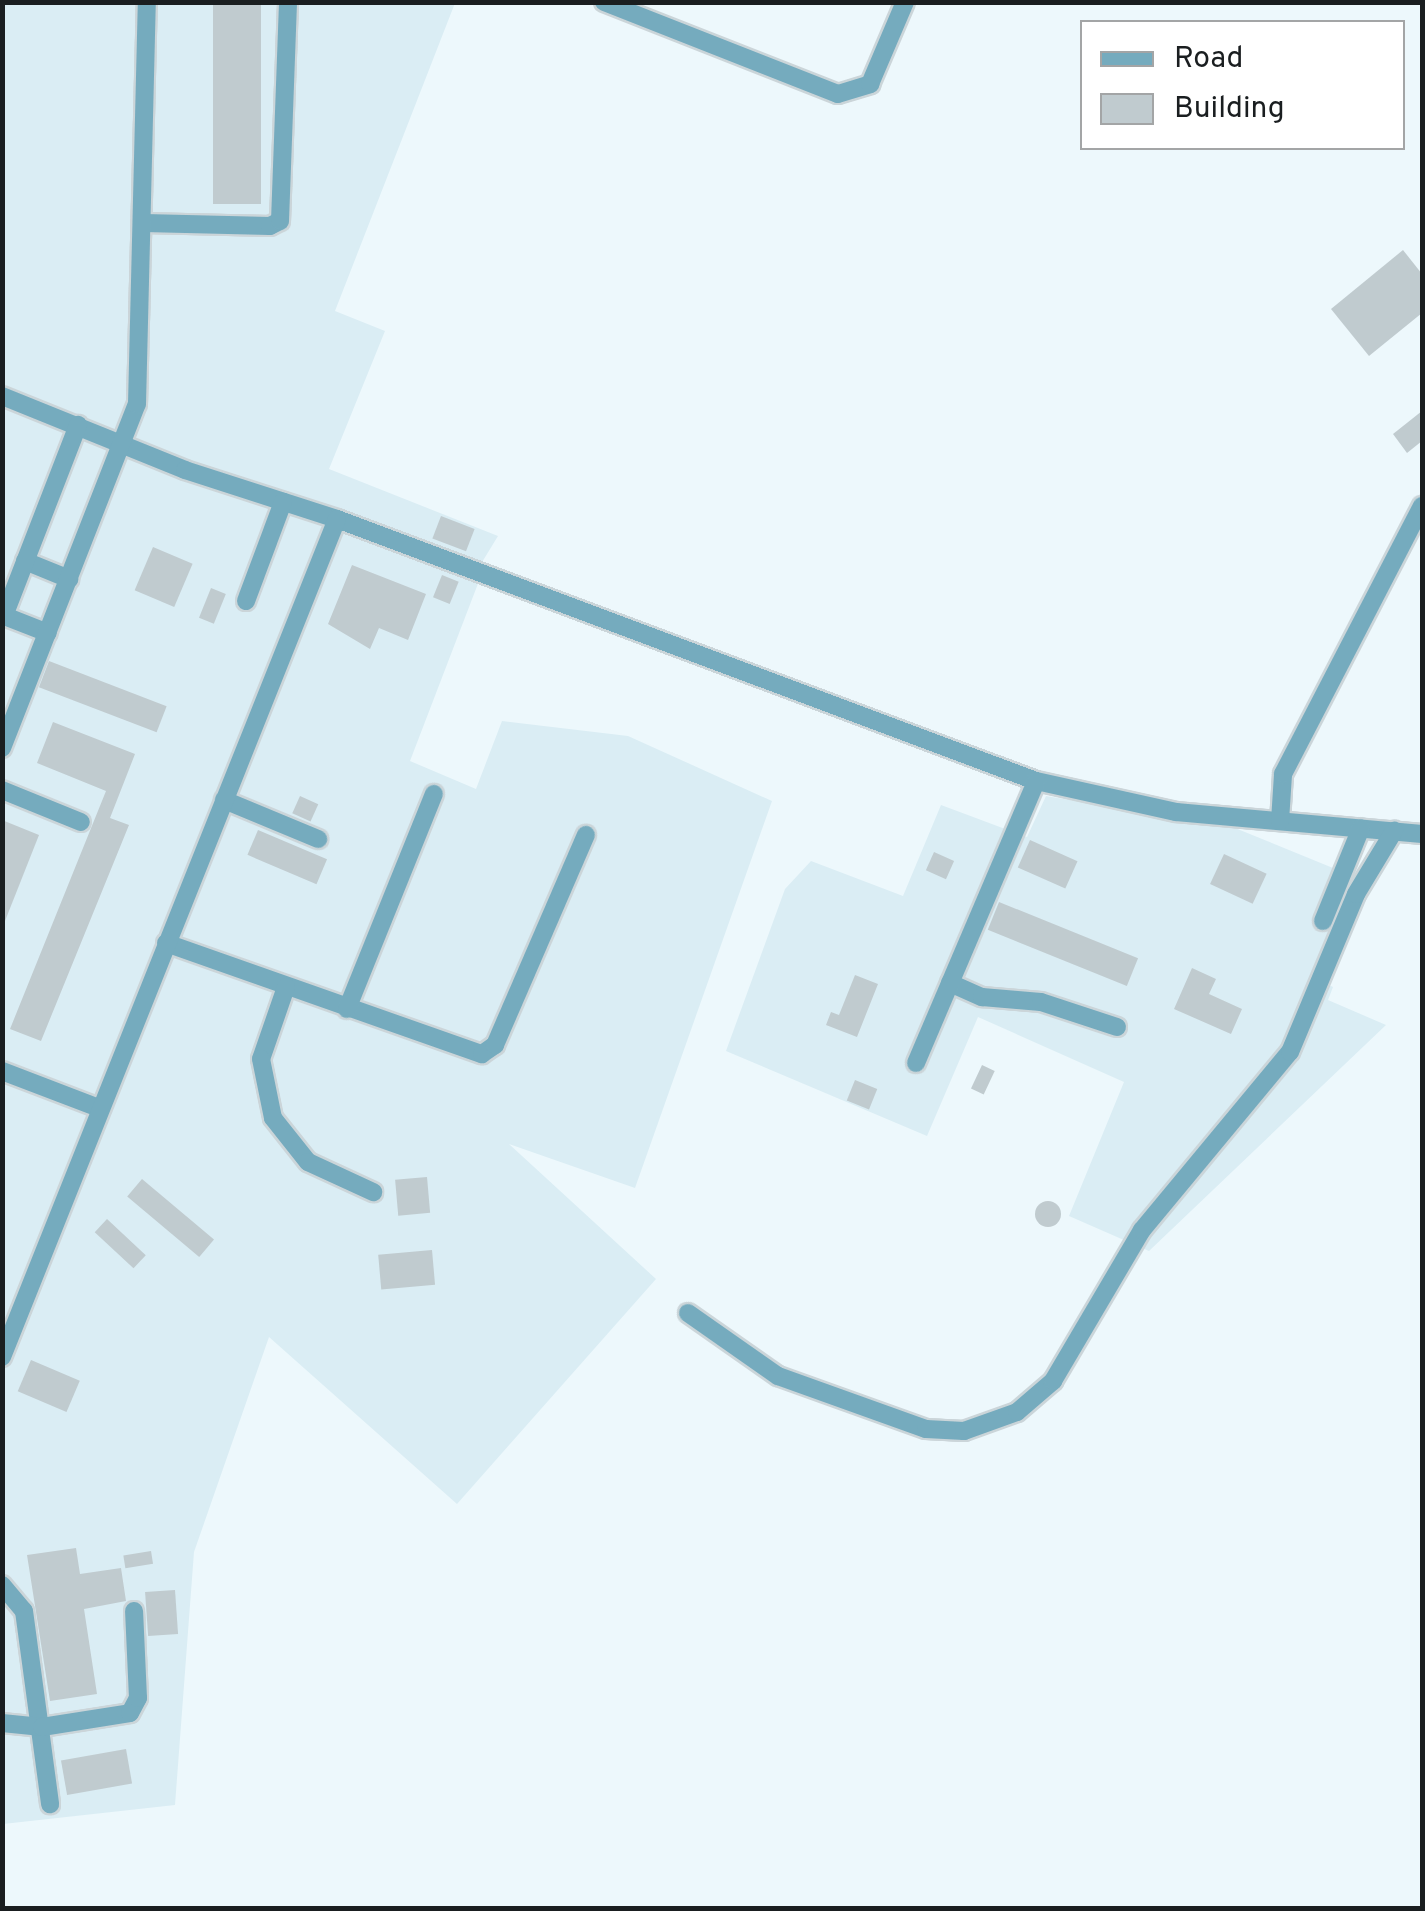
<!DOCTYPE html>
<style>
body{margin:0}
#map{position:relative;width:1425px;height:1911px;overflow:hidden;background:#edf8fc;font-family:Overpass,sans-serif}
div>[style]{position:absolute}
.built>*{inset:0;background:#daedf4}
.building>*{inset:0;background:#c0cbcf;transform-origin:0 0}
.round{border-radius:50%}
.roads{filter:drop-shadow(2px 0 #cbd5d9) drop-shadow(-2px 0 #cbd5d9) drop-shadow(0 2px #cbd5d9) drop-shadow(0 -2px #cbd5d9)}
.minor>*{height:18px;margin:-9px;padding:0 9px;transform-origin:9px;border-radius:9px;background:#75abbe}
span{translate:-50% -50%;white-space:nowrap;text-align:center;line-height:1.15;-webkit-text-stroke:8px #fff;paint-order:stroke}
.frame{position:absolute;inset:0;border:5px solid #1a1e20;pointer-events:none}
.legend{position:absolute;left:1080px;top:20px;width:325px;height:130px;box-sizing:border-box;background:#fff;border:2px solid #a3a5a6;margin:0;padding:12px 18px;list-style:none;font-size:30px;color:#1a1e20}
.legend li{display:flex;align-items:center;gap:20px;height:50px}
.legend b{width:50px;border:2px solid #a3a5a6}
</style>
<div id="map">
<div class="built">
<i style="clip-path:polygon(2px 3px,455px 3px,335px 311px,385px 331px,329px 469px,498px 536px,476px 572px,479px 581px,410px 761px,476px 789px,502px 721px,628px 736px,772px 801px,635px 1188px,509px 1144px,656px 1279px,457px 1504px,269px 1337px,194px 1552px,175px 1805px,3px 1824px)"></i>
<i style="clip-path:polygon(1046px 796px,1235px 828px,1355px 877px,1314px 978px,1333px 987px,1328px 1000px,1386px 1025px,1149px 1251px,1069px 1216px,1124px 1082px,978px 1017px,927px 1136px,726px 1051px,785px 889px,811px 861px,903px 896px,941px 805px,1027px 837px)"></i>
</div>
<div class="building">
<i style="left:213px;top:2px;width:48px;height:202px"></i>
<i style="clip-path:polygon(1403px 250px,1422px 274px,1422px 313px,1369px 356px,1331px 309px)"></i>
<i style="clip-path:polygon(1422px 411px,1422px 441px,1407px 453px,1393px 434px)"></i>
<i style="left:441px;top:516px;width:36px;height:24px;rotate:21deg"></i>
<i style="left:153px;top:547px;width:43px;height:47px;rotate:23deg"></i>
<i style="clip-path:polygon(352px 565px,426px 594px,408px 640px,379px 628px,370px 649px,328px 624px)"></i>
<i style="left:442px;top:575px;width:18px;height:24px;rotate:22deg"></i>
<i style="left:211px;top:588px;width:16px;height:32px;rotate:22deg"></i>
<i style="left:49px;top:661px;width:126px;height:28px;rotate:21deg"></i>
<i style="clip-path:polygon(53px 722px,135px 754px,110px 818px,129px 825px,41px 1041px,10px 1029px,106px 791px,37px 763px)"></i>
<i style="left:300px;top:796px;width:20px;height:19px;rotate:24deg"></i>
<i style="clip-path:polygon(2px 820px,39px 835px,3px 926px,2px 925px)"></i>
<i style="left:258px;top:830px;width:75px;height:27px;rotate:23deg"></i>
<i style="left:1030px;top:840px;width:52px;height:30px;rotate:24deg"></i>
<i style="left:934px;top:852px;width:22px;height:20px;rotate:24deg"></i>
<i style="left:1224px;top:854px;width:47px;height:33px;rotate:25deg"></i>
<i style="left:999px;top:902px;width:150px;height:30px;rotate:22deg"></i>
<i style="clip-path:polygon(1192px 968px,1216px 979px,1209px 994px,1242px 1009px,1231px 1034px,1174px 1009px)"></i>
<i style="clip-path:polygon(855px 975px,878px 984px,857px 1037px,826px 1025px,831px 1012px,839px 1015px)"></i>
<i style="left:982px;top:1065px;width:14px;height:26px;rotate:25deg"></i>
<i style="left:855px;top:1080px;width:24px;height:22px;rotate:22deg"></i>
<i style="left:427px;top:1177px;width:36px;height:32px;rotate:85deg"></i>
<i style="left:142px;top:1179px;width:94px;height:23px;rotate:40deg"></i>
<i class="round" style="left:1035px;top:1201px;width:26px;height:26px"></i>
<i style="left:107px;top:1219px;width:53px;height:18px;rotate:43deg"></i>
<i style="left:432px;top:1250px;width:35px;height:54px;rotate:85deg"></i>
<i style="left:31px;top:1360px;width:53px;height:34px;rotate:23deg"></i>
<i style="clip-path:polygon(76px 1548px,80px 1574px,121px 1568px,126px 1601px,84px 1609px,97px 1694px,50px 1701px,27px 1555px)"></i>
<i style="left:151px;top:1551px;width:13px;height:28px;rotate:81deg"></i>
<i style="left:175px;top:1590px;width:44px;height:30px;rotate:86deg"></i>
<i style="left:126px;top:1749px;width:35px;height:66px;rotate:80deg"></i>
</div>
<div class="roads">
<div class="minor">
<i style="left:604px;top:2px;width:251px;rotate:21.5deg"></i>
<i style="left:838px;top:94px;width:34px;rotate:-17deg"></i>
<i style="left:870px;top:84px;width:89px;rotate:-66.9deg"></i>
<i style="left:144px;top:223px;width:126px;rotate:1.4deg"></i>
<i style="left:270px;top:226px;width:11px;rotate:-27deg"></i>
<i style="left:280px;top:221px;width:219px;rotate:-87.9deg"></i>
<i style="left:2px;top:396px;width:197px;rotate:22deg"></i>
<i style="left:185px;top:470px;width:160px;rotate:17.9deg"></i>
<i style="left:337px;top:519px;width:746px;rotate:20.55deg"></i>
<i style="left:1036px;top:781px;width:143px;rotate:12.5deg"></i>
<i style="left:1176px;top:812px;width:247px;rotate:5.1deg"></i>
<i style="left:25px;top:561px;width:48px;rotate:22.2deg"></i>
<i style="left:246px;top:601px;width:106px;rotate:-69.5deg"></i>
<i style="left:2px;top:615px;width:49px;rotate:21.4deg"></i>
<i style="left:4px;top:616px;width:205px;rotate:-68.8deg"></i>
<i style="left:2px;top:748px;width:370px;rotate:-68.6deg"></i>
<i style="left:137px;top:404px;width:402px;rotate:-88.6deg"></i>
<i style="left:2px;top:790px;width:85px;rotate:22.1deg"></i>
<i style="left:224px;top:800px;width:102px;rotate:22.5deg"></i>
<i style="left:1280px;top:821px;width:47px;rotate:-86.3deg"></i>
<i style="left:1283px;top:774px;width:302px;rotate:-62.6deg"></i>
<i style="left:1323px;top:921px;width:100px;rotate:-67.8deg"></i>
<i style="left:166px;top:943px;width:335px;rotate:19.4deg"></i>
<i style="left:482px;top:1054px;width:16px;rotate:-35deg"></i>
<i style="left:495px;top:1045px;width:229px;rotate:-66.6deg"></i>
<i style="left:950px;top:983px;width:35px;rotate:24deg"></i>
<i style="left:982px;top:997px;width:59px;rotate:4.8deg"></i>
<i style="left:1041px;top:1002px;width:80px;rotate:18.2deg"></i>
<i style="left:286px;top:987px;width:76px;rotate:109.1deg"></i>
<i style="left:261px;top:1059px;width:60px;rotate:78.5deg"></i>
<i style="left:273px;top:1118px;width:56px;rotate:51.5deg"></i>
<i style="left:308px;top:1162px;width:72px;rotate:24.8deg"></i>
<i style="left:347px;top:1009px;width:232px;rotate:-68deg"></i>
<i style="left:916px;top:1063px;width:306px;rotate:-66.9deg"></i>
<i style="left:2px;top:1071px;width:104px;rotate:20.9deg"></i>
<i style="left:688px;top:1313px;width:110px;rotate:35deg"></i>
<i style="left:778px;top:1376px;width:157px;rotate:19.7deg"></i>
<i style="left:926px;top:1429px;width:38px;rotate:3deg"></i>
<i style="left:964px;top:1431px;width:56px;rotate:-19.7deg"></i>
<i style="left:1017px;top:1412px;width:48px;rotate:-40.7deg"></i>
<i style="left:1053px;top:1381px;width:175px;rotate:-59.5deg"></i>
<i style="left:1142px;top:1230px;width:231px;rotate:-50.3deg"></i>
<i style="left:1290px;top:1052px;width:171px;rotate:-67.3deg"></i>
<i style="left:1356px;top:894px;width:74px;rotate:-58.9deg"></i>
<i style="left:2px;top:1357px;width:902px;rotate:-68.21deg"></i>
<i style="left:2px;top:1585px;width:34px;rotate:50deg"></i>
<i style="left:24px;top:1611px;width:195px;rotate:82.3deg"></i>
<i style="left:2px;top:1723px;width:40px;rotate:5.7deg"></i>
<i style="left:42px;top:1727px;width:89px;rotate:-9deg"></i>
<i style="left:130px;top:1713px;width:17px;rotate:-62deg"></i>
<i style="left:138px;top:1698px;width:87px;rotate:-92.6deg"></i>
</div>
</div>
<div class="frame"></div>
<ul class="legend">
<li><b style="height:12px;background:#75abbe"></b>Road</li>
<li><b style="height:28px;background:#c0cbcf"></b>Building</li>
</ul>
</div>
